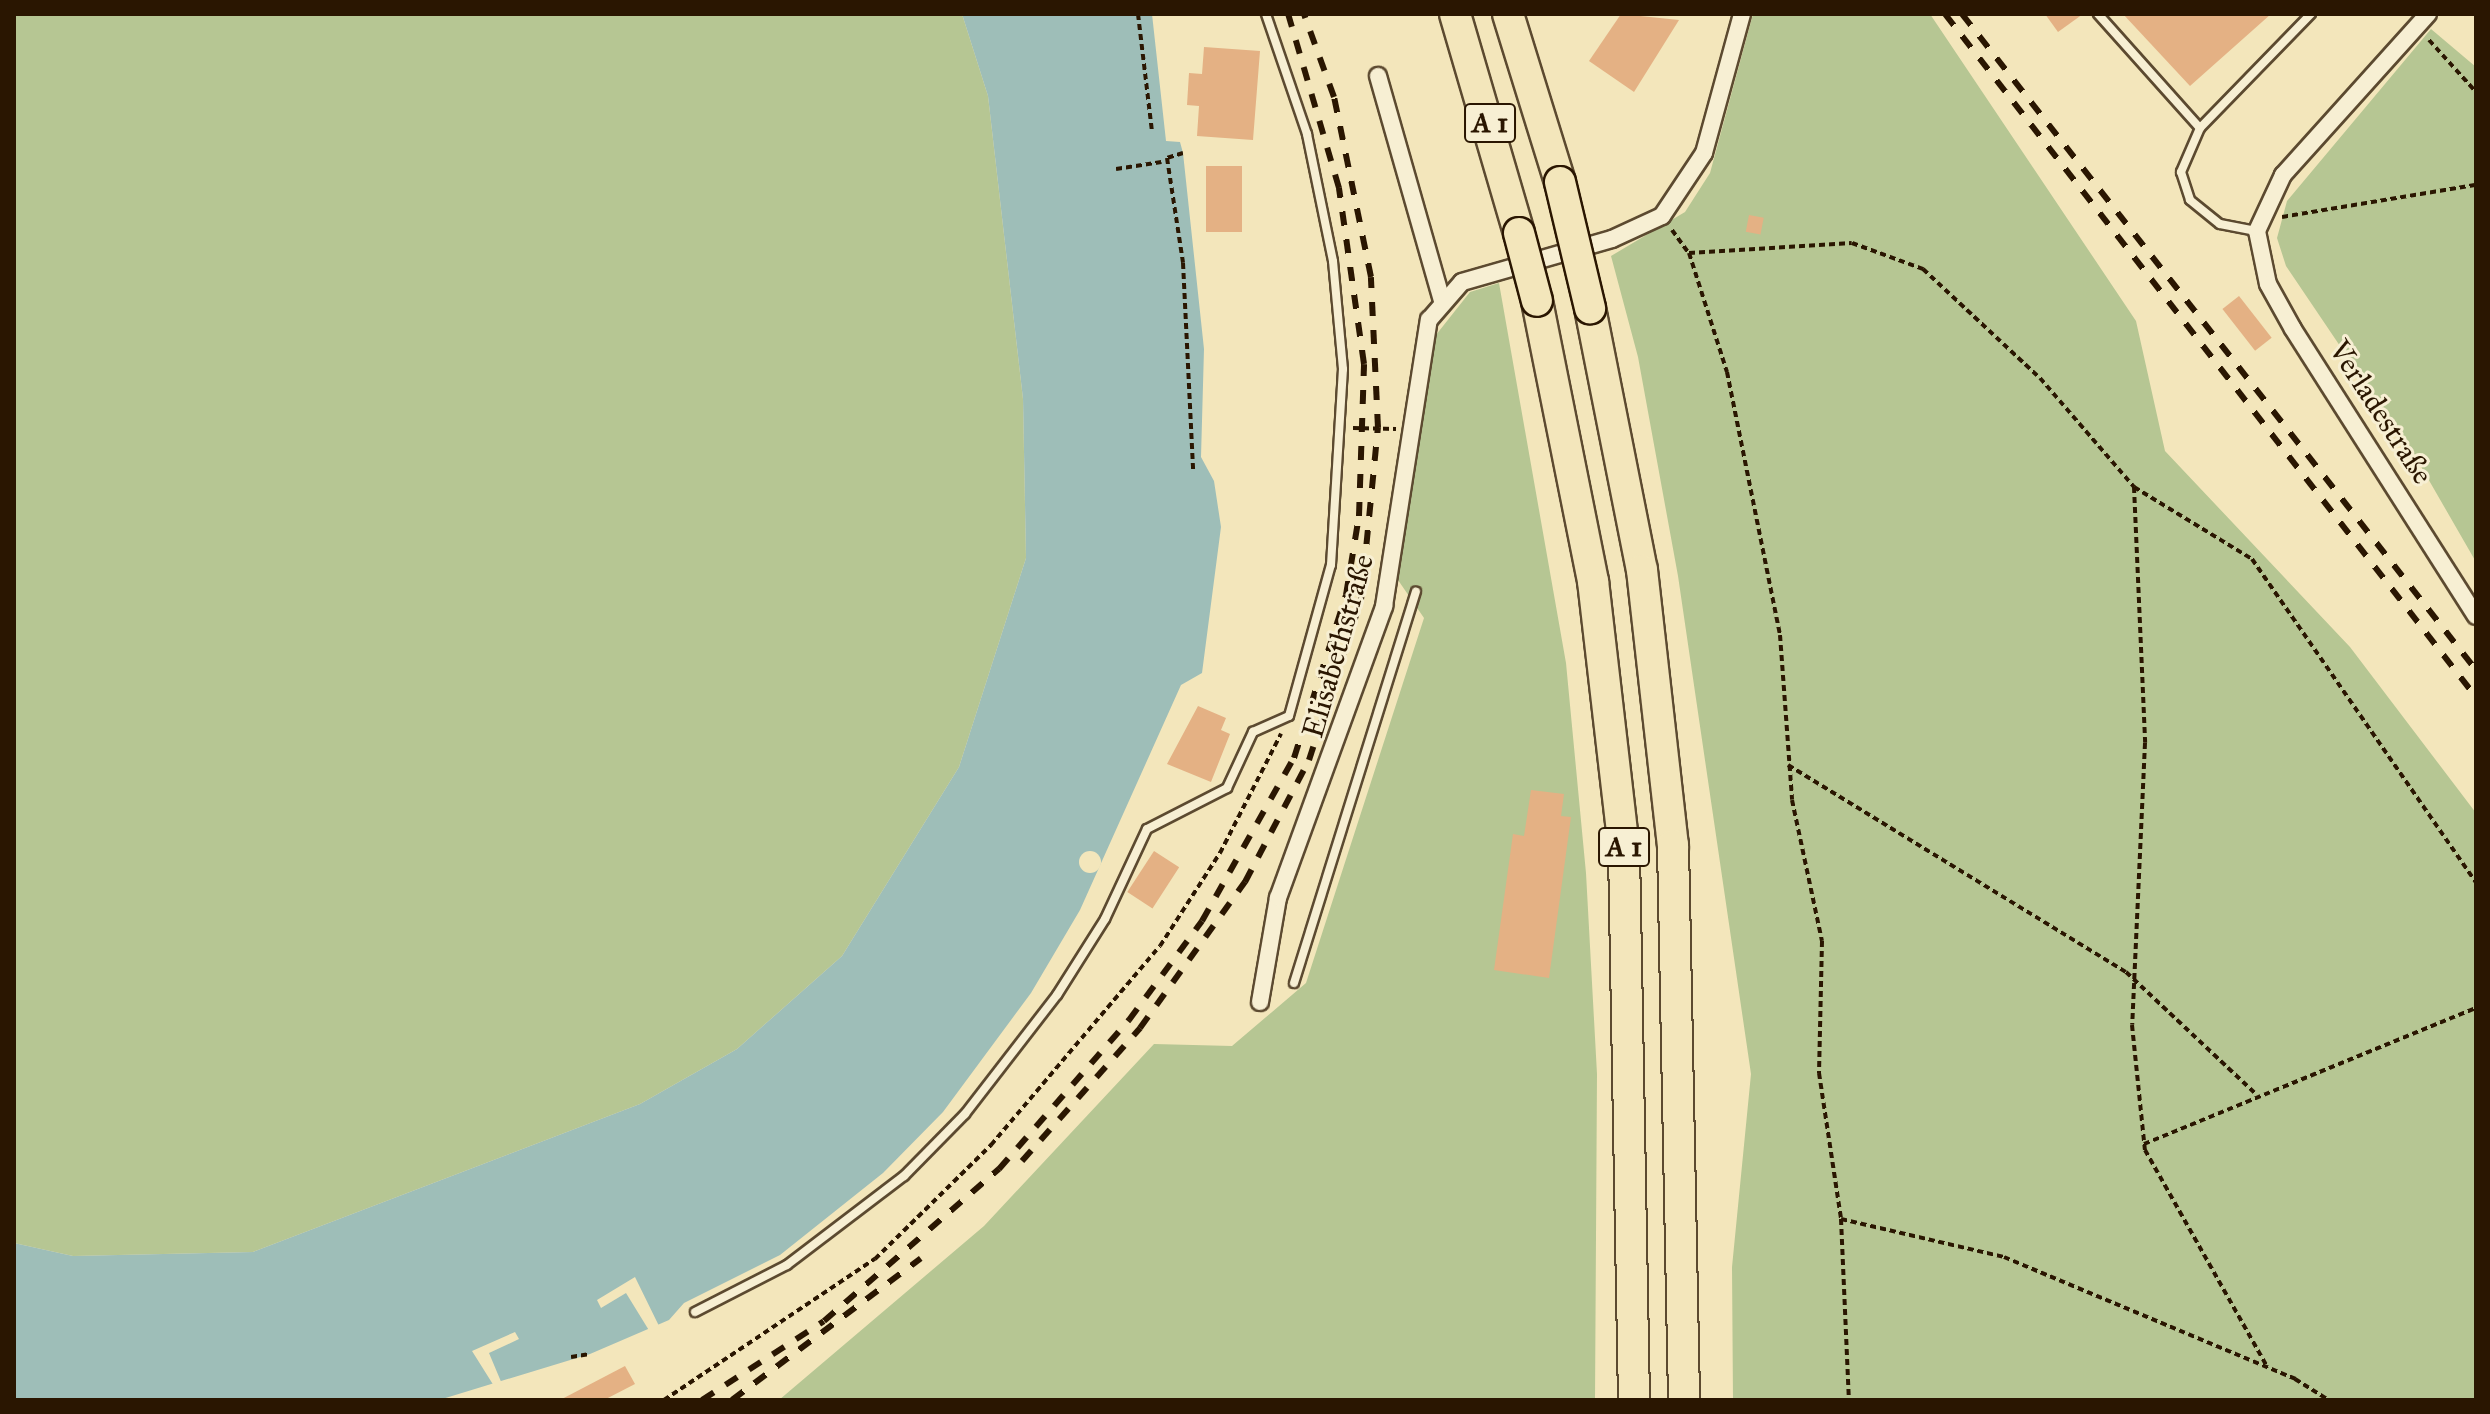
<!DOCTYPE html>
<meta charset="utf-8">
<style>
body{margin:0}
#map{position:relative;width:2490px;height:1414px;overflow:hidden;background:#f3e6bb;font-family:"IM FELL Great Primer",serif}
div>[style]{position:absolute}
.green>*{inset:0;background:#b6c693}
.water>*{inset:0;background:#9ebeb8}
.pier>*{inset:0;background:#f3e6bb}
.round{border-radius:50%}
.building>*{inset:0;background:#e4b184;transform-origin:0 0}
.path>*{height:4px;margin-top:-2px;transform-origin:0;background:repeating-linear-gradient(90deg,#2a1601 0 6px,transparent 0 10px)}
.roads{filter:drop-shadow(2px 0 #5c4a30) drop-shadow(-2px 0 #5c4a30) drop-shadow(0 2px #5c4a30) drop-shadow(0 -2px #5c4a30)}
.lane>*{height:8px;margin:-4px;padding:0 4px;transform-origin:4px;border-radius:4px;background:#f7efd3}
.street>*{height:16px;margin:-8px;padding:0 8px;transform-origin:8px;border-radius:8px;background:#f7efd3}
.highway>*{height:30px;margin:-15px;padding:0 15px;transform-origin:15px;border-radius:15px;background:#f3e6bb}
.rail>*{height:6px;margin-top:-3px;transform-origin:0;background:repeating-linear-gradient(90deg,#2a1601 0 14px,transparent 0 28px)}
.bridges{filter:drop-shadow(2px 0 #2a1601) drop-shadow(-2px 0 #2a1601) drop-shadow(0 2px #2a1601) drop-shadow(0 -2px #2a1601)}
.highway-bridge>*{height:30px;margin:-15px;padding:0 15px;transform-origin:15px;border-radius:15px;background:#f3e6bb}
span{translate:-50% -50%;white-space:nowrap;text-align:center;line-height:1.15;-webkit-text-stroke:6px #f7efd3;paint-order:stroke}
.shield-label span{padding:2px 6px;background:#f7efd3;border:2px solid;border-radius:6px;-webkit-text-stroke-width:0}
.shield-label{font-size:28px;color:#2a1601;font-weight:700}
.street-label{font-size:30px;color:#2a1601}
.frame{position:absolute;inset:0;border:16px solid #2a1601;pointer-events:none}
</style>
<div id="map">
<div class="green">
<i style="clip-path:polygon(14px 14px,962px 14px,988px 96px,1023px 399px,1026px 558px,959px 767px,842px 956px,737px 1049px,640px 1104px,253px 1252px,73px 1256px,14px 1243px)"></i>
<i style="clip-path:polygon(1753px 14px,1930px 14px,2136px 321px,2165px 451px,2350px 647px,2476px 813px,2476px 1400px,1733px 1400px,1732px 1267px,1751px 1074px,1678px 576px,1638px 357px,1611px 256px,1685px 212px,1710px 173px)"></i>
<i style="clip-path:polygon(2431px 29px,2476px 67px,2476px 562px,2419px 463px,2286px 266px,2277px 238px,2287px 201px)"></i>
<i style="clip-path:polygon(1499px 283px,1566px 663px,1586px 873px,1597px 1074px,1595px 1400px,779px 1400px,984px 1226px,1154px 1044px,1232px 1046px,1306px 983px,1424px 618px,1398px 580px,1428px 345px,1470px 292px)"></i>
</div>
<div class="water">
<i style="clip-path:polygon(962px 14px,1152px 14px,1166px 141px,1180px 142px,1183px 153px,1204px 349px,1201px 457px,1214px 481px,1221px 527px,1202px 673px,1181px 685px,1080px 910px,1031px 993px,943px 1112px,883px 1173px,780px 1255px,684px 1303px,669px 1320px,590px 1354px,439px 1400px,14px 1400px,14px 1243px,73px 1256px,253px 1252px,640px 1104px,737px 1049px,842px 956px,959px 767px,1026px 558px,1023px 399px,988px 96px)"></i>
</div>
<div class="pier">
<i class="round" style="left:1079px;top:851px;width:22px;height:22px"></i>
<i style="clip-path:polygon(635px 1277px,660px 1328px,650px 1332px,626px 1293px,601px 1308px,597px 1300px)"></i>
<i style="clip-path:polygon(515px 1332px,519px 1339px,489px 1353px,502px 1384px,494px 1386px,472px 1351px)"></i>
</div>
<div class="building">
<i style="clip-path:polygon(1621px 14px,1679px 20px,1634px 92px,1589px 61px)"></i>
<i style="clip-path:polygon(2045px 14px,2083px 14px,2058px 32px)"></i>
<i style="clip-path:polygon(2123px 14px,2271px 14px,2190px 86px)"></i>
<i style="clip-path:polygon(1204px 47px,1260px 51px,1253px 140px,1197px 136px,1199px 106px,1187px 105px,1189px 73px,1202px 74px)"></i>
<i style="left:1206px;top:166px;width:36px;height:66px"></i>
<i style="left:1749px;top:215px;width:15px;height:17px;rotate:11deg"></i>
<i style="left:2239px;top:296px;width:53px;height:21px;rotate:52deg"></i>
<i style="clip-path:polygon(1198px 706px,1226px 718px,1221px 730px,1230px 734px,1211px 782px,1167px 764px)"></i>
<i style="clip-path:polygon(1531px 790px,1564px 794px,1561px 816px,1571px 817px,1549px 978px,1494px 970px,1513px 834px,1524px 836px)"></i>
<i style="left:1154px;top:851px;width:30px;height:49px;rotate:33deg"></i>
<i style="clip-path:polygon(625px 1366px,635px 1384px,604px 1400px,560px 1400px)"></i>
</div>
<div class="path">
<i style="left:1138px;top:14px;width:119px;rotate:83.2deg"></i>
<i style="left:2429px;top:40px;width:70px;rotate:47.9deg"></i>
<i style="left:1183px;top:153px;width:17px;rotate:163deg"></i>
<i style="left:1167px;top:158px;width:106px;rotate:81.3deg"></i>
<i style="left:1183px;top:263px;width:207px;rotate:87.2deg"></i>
<i style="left:1116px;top:169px;width:46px;rotate:-8.8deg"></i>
<i style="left:2282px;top:217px;width:197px;rotate:-9.4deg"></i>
<i style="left:1672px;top:230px;width:29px;rotate:54deg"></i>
<i style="left:1689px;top:253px;width:125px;rotate:72.3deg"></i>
<i style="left:1727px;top:372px;width:268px;rotate:78.6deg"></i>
<i style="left:1780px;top:635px;width:165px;rotate:85.8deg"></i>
<i style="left:1792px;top:800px;width:144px;rotate:78deg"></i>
<i style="left:1822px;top:941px;width:132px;rotate:91.3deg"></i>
<i style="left:1819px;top:1073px;width:148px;rotate:81.4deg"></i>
<i style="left:1841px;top:1219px;width:181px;rotate:87.5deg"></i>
<i style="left:1689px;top:253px;width:163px;rotate:-3.5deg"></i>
<i style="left:1852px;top:243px;width:76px;rotate:20.1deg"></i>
<i style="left:1923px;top:269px;width:160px;rotate:43deg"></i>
<i style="left:2040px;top:378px;width:144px;rotate:49.2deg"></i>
<i style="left:2134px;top:487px;width:138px;rotate:31.4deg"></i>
<i style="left:2252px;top:559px;width:394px;rotate:55.3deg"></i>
<i style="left:1353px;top:428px;width:43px;rotate:1.3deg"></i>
<i style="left:2134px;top:487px;width:256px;rotate:87.5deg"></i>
<i style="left:2145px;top:743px;width:282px;rotate:92.6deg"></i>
<i style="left:2132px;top:1025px;width:126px;rotate:84.1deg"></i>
<i style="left:2145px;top:1150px;width:250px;rotate:60.6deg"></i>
<i style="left:1788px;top:765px;width:396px;rotate:31.5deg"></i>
<i style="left:2126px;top:972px;width:180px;rotate:43.2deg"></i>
<i style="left:2144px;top:1144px;width:359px;rotate:-22.3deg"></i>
<i style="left:1841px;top:1219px;width:167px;rotate:13.1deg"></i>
<i style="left:2004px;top:1257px;width:316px;rotate:22.7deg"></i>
<i style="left:2295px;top:1379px;width:39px;rotate:32deg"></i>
<i style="left:571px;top:1357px;width:19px;rotate:-9deg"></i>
<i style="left:664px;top:1400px;width:254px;rotate:-33.8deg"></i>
<i style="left:875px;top:1259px;width:163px;rotate:-44.5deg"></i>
<i style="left:991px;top:1145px;width:261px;rotate:-49.7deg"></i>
<i style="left:1160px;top:946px;width:111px;rotate:-57.2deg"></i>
<i style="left:1220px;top:853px;width:134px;rotate:-62.9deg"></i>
</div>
<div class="roads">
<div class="lane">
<i style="left:2098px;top:14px;width:153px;rotate:48.2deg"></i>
<i style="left:2200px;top:128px;width:159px;rotate:-45.8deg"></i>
<i style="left:2200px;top:128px;width:48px;rotate:113.4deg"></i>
<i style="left:2181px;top:172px;width:29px;rotate:72deg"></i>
<i style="left:2190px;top:200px;width:38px;rotate:39deg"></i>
<i style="left:2220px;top:224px;width:38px;rotate:11deg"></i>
<i style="left:1294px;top:983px;width:410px;rotate:-72.7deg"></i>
<i style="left:695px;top:1312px;width:103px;rotate:-27.1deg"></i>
<i style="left:787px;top:1265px;width:147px;rotate:-37.3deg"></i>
<i style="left:904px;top:1176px;width:87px;rotate:-45.5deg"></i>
<i style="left:965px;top:1114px;width:150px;rotate:-52.3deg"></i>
<i style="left:1057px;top:995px;width:90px;rotate:-57.7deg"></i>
<i style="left:1105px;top:919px;width:99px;rotate:-65deg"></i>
<i style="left:1147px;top:829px;width:90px;rotate:-27.1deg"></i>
<i style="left:1227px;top:788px;width:62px;rotate:-65.1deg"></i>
<i style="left:1253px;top:732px;width:39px;rotate:-24deg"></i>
<i style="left:1289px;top:716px;width:157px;rotate:-74.5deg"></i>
<i style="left:1331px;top:565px;width:196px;rotate:-86.5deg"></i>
<i style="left:1343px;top:369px;width:108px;rotate:-95.3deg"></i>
<i style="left:1333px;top:261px;width:130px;rotate:-101.6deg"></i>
<i style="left:1307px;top:134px;width:127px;rotate:-108.9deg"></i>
</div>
<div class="street">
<i style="left:2428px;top:14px;width:217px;rotate:132deg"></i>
<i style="left:2283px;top:175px;width:62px;rotate:114.9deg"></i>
<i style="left:2257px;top:231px;width:54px;rotate:78.3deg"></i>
<i style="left:2268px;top:284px;width:51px;rotate:60.9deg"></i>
<i style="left:2293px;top:329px;width:340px;rotate:57.5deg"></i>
<i style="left:1378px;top:76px;width:234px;rotate:74.1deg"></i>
<i style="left:1260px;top:1002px;width:106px;rotate:-80.2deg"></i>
<i style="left:1278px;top:898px;width:311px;rotate:-70deg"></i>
<i style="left:1384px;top:606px;width:290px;rotate:-81.1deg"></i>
<i style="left:1429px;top:320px;width:50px;rotate:-49deg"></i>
<i style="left:1462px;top:282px;width:156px;rotate:-16deg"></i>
<i style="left:1612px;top:239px;width:55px;rotate:-24.7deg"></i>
<i style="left:1662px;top:216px;width:76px;rotate:-56.3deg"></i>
<i style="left:1704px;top:153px;width:144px;rotate:-74.7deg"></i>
</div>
<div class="highway">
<i style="left:1455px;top:14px;width:228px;rotate:73.7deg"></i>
<i style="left:1508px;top:14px;width:176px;rotate:72.8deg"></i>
<i style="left:1537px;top:301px;width:286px;rotate:78.7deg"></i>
<i style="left:1593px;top:581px;width:271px;rotate:83.4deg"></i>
<i style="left:1624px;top:850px;width:550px;rotate:88.96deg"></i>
<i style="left:1590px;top:308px;width:267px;rotate:78.8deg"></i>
<i style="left:1642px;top:570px;width:277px;rotate:83.6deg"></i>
<i style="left:1673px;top:845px;width:555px;rotate:88.86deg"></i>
</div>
</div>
<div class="rail">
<i style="left:1945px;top:14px;width:865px;rotate:52.14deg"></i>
<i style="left:1962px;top:14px;width:833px;rotate:51.92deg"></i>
<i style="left:1022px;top:1161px;width:178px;rotate:-48.4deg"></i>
<i style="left:1140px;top:1028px;width:180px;rotate:-54.3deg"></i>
<i style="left:1245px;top:882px;width:138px;rotate:-62.3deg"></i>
<i style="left:1309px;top:760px;width:168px;rotate:-72deg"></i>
<i style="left:1361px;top:600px;width:173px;rotate:-84.4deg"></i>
<i style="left:1378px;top:428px;width:151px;rotate:-92.7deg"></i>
<i style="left:1371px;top:277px;width:184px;rotate:-101.6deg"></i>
<i style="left:1334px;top:97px;width:88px;rotate:-109.9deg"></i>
<i style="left:702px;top:1400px;width:145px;rotate:-32.9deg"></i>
<i style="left:824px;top:1321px;width:232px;rotate:-41deg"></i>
<i style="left:999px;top:1169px;width:198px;rotate:-48.9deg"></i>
<i style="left:1129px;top:1020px;width:123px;rotate:-53.6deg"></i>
<i style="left:1202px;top:921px;width:187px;rotate:-60.6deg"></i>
<i style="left:1294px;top:758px;width:171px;rotate:-72.3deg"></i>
<i style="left:1346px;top:595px;width:80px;rotate:-80.7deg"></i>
<i style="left:1359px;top:516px;width:152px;rotate:-88.1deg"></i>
<i style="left:1364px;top:364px;width:178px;rotate:-98.1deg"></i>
<i style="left:1339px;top:188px;width:181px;rotate:-106.3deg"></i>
<i style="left:732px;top:1400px;width:236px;rotate:-36.9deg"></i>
</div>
<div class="bridges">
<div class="highway-bridge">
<i style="left:1560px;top:182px;width:130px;rotate:76.6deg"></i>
<i style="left:1519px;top:233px;width:70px;rotate:75.2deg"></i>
</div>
</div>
<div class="shield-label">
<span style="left:1490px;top:123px">A 1</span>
<span style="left:1624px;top:847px">A 1</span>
</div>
<div class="street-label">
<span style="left:2381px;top:412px;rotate:57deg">Verladestraße</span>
<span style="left:1338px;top:646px;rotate:-74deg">Elisabethstraße</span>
</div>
<div class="frame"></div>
</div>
